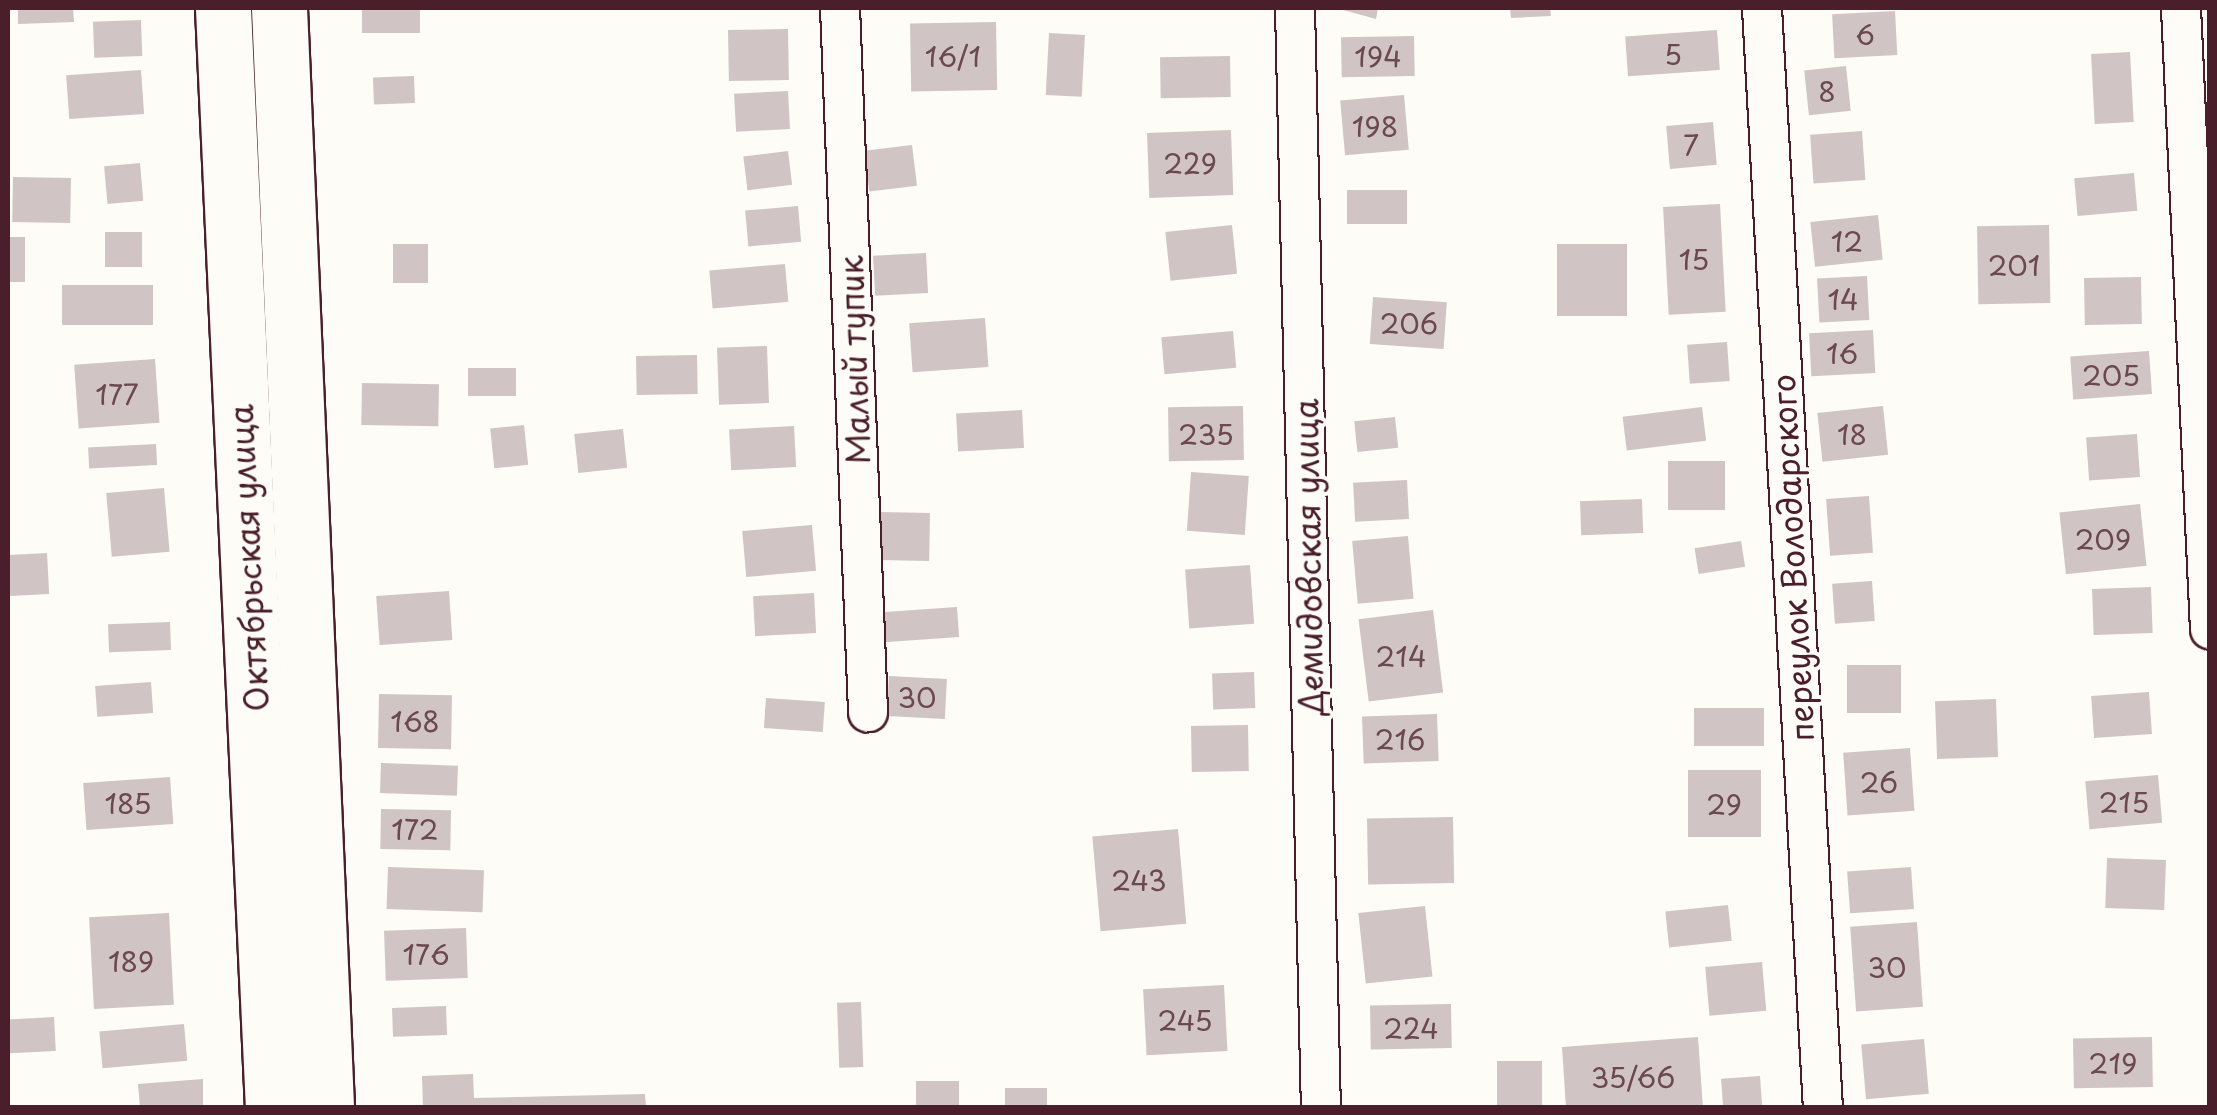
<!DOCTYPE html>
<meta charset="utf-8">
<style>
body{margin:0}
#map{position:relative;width:2217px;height:1115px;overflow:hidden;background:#fdfcf7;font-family:"Playpen Sans",sans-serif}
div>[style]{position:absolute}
.building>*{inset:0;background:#d0c5c4;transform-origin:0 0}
.roads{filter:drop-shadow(2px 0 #4a1f2b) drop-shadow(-2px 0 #4a1f2b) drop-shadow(0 2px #4a1f2b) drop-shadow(0 -2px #4a1f2b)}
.street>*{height:38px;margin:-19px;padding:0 19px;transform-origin:19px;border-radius:19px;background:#fdfcf7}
.primary>*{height:55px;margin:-27.5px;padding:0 27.5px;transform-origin:27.5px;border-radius:27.5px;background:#fdfcf7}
span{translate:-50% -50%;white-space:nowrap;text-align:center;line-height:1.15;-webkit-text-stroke:8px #fdfcf7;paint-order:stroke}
.number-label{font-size:28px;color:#6c4851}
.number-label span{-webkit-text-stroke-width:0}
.street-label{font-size:32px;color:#4a1f2b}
.frame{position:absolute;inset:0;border:10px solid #4a1f2b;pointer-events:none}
</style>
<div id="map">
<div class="building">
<i style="clip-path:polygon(18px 8px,73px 8px,74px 22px,18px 24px)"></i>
<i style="left:362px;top:8px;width:58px;height:25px"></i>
<i style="clip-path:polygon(1336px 8px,1378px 8px,1376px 19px)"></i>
<i style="clip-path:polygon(1510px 8px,1550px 8px,1551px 16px,1511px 18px)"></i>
<i style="left:1895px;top:11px;width:44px;height:63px;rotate:87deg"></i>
<i style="left:141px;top:20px;width:36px;height:48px;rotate:88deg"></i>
<i style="left:996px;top:22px;width:68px;height:86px;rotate:89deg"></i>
<i style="left:788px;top:29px;width:51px;height:60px;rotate:89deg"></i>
<i style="left:1717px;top:30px;width:40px;height:92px;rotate:86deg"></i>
<i style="left:1049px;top:33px;width:36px;height:62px;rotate:3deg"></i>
<i style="left:1414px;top:36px;width:40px;height:73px;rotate:89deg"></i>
<i style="left:2130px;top:52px;width:70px;height:39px;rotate:87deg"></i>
<i style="left:1230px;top:56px;width:41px;height:70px;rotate:89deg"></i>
<i style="left:1846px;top:66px;width:45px;height:42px;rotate:84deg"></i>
<i style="left:141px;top:70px;width:44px;height:75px;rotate:86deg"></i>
<i style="left:414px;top:76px;width:27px;height:41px;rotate:88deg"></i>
<i style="left:788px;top:91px;width:38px;height:54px;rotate:87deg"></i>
<i style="left:1404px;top:95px;width:55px;height:64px;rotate:85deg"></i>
<i style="left:1713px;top:122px;width:43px;height:47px;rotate:85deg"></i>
<i style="left:1231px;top:130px;width:65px;height:84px;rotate:88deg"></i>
<i style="left:1862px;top:131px;width:49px;height:52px;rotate:86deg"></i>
<i style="left:912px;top:145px;width:41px;height:48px;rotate:83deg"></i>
<i style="left:788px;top:151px;width:34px;height:45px;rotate:83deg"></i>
<i style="left:140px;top:163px;width:38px;height:36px;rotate:85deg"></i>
<i style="left:2134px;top:173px;width:38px;height:60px;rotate:85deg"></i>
<i style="left:13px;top:177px;width:58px;height:45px;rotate:1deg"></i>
<i style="left:1407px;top:190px;width:34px;height:60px;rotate:90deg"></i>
<i style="left:1720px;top:204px;width:108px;height:57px;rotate:87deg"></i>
<i style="left:798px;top:206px;width:36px;height:53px;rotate:85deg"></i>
<i style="left:1878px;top:215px;width:45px;height:68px;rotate:84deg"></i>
<i style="left:1232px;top:225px;width:49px;height:67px;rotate:84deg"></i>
<i style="left:2049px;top:225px;width:78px;height:72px;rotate:89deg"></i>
<i style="left:142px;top:232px;width:35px;height:37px;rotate:90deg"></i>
<i style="left:8px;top:237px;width:17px;height:45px"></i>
<i style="left:393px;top:244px;width:35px;height:39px"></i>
<i style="left:1557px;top:244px;width:70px;height:72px"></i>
<i style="left:926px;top:253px;width:40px;height:53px;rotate:87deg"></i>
<i style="left:785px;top:264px;width:38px;height:76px;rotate:85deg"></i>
<i style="left:1867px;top:276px;width:44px;height:50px;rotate:87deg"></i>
<i style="left:2141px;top:277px;width:47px;height:57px;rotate:89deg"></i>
<i style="left:153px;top:285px;width:40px;height:91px;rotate:90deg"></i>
<i style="left:1373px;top:297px;width:74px;height:47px;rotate:4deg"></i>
<i style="left:985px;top:318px;width:49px;height:76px;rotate:86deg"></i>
<i style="left:1873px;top:330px;width:43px;height:64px;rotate:87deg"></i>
<i style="left:1233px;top:331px;width:37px;height:72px;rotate:85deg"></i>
<i style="left:1727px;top:342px;width:39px;height:40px;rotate:86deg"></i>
<i style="left:767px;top:346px;width:57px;height:50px;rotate:88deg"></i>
<i style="left:2149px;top:351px;width:43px;height:79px;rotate:86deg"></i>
<i style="left:697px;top:355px;width:39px;height:61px;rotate:89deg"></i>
<i style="left:155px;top:359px;width:64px;height:81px;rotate:86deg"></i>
<i style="left:516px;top:368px;width:28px;height:48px;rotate:90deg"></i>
<i style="left:362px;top:383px;width:77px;height:42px;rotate:1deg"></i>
<i style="left:1243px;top:406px;width:54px;height:75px;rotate:89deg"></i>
<i style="left:1883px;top:406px;width:49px;height:66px;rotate:84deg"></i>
<i style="left:1702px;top:407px;width:34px;height:80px;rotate:83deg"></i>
<i style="left:1022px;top:410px;width:38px;height:66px;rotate:87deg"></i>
<i style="left:1395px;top:417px;width:31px;height:41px;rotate:84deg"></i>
<i style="left:524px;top:425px;width:40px;height:34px;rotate:84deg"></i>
<i style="left:794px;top:426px;width:41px;height:65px;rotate:87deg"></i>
<i style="left:623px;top:429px;width:39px;height:49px;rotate:84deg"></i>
<i style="left:2137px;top:434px;width:43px;height:51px;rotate:86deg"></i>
<i style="left:156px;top:444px;width:21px;height:68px;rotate:87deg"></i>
<i style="left:1725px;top:461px;width:49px;height:57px;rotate:90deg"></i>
<i style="left:1191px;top:472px;width:58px;height:59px;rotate:4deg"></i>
<i style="left:1407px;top:480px;width:39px;height:54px;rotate:87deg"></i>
<i style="left:164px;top:488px;width:64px;height:58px;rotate:85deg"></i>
<i style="left:1869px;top:496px;width:57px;height:43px;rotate:86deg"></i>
<i style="left:1642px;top:499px;width:34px;height:62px;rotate:88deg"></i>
<i style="left:2140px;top:504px;width:62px;height:81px;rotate:84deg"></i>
<i style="left:879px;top:512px;width:51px;height:48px;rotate:1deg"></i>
<i style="left:812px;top:525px;width:46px;height:70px;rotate:85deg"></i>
<i style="left:1408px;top:536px;width:63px;height:56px;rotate:85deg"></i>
<i style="left:1741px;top:541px;width:26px;height:47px;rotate:81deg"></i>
<i style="left:47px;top:553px;width:41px;height:39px;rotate:87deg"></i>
<i style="left:1250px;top:565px;width:59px;height:65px;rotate:86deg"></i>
<i style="left:1872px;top:581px;width:40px;height:40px;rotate:86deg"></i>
<i style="left:2151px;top:587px;width:46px;height:59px;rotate:88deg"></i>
<i style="left:449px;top:591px;width:49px;height:73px;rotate:86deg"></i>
<i style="left:814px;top:593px;width:40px;height:61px;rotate:87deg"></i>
<i style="left:957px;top:607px;width:30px;height:83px;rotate:86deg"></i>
<i style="left:1433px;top:610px;width:83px;height:75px;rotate:83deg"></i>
<i style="left:170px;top:622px;width:28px;height:62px;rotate:88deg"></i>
<i style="left:1847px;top:665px;width:54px;height:48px"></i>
<i style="left:1254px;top:672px;width:36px;height:42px;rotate:88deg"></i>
<i style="left:889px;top:676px;width:58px;height:40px;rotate:3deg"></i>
<i style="left:151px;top:682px;width:31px;height:56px;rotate:86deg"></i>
<i style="left:2149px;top:692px;width:42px;height:58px;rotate:86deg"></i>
<i style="left:379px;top:694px;width:73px;height:54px;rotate:1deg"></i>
<i style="left:766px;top:698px;width:59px;height:30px;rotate:4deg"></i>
<i style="left:1996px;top:699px;width:58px;height:61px;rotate:88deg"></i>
<i style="left:1764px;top:708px;width:38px;height:70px;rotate:90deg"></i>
<i style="left:1437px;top:714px;width:47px;height:75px;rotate:88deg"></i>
<i style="left:1248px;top:725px;width:46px;height:57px;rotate:89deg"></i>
<i style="left:1910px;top:748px;width:63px;height:67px;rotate:86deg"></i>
<i style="left:381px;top:763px;width:77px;height:30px;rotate:2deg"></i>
<i style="left:1761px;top:770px;width:67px;height:73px;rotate:90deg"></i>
<i style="left:2158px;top:775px;width:48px;height:73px;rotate:85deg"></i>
<i style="left:170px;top:777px;width:47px;height:87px;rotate:86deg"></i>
<i style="left:381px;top:809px;width:70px;height:40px;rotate:1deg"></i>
<i style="left:1453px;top:817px;width:66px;height:86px;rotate:89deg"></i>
<i style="left:1178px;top:829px;width:95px;height:86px;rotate:85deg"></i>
<i style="left:2107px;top:858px;width:59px;height:50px;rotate:2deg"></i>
<i style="left:388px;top:867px;width:96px;height:42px;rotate:2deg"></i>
<i style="left:1911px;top:867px;width:42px;height:64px;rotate:86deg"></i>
<i style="left:1728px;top:905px;width:36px;height:63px;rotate:84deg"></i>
<i style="left:1425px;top:906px;width:71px;height:67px;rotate:84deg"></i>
<i style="left:169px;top:913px;width:92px;height:80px;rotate:87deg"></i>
<i style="left:1917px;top:922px;width:85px;height:67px;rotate:86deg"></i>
<i style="left:466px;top:928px;width:50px;height:82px;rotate:88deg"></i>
<i style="left:1762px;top:962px;width:49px;height:57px;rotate:85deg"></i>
<i style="left:1224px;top:985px;width:66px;height:81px;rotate:87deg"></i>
<i style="left:861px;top:1002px;width:65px;height:24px;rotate:88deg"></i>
<i style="left:1451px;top:1004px;width:44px;height:81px;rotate:89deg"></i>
<i style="left:446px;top:1006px;width:29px;height:54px;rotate:88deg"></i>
<i style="left:54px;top:1017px;width:34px;height:46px;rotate:87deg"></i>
<i style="left:184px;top:1024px;width:37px;height:85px;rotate:85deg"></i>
<i style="clip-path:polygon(1698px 1037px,1703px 1108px,1566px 1108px,1562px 1047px)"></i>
<i style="left:2152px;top:1037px;width:50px;height:79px;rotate:89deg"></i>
<i style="left:1924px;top:1039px;width:55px;height:63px;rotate:85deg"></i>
<i style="left:1497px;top:1061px;width:45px;height:47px"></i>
<i style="clip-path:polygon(473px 1074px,474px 1098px,645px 1094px,646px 1108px,423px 1108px,422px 1076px)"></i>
<i style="left:1760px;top:1076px;width:32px;height:39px;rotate:86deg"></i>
<i style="clip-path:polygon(203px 1079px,203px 1108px,140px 1108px,138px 1084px)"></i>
<i style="left:916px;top:1081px;width:43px;height:27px"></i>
<i style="left:1005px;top:1088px;width:42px;height:20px"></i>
</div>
<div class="roads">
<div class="street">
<i style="left:840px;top:8px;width:705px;rotate:87.72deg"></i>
<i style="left:1295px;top:8px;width:1100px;rotate:88.65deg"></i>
<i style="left:1762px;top:8px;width:1102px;rotate:86.83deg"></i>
<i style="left:2181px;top:8px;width:622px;rotate:87.33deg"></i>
</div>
<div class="primary">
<i style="left:223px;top:8px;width:1101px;rotate:87.4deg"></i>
<i style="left:279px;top:8px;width:1101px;rotate:87.55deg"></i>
</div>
</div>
<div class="number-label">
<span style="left:1865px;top:34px">6</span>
<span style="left:1673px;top:54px">5</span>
<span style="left:953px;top:56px">16/1</span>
<span style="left:1378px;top:56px">194</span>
<span style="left:1827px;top:91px">8</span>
<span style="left:1375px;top:126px">198</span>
<span style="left:1691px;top:145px">7</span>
<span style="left:1190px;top:163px">229</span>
<span style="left:1847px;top:241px">12</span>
<span style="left:1694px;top:259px">15</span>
<span style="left:2014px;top:265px">201</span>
<span style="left:1843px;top:299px">14</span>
<span style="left:1409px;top:323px">206</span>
<span style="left:1842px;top:353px">16</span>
<span style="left:2111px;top:375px">205</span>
<span style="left:117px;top:394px">177</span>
<span style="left:1206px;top:434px">235</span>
<span style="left:1852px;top:434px">18</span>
<span style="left:2103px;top:539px">209</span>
<span style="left:1401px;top:656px">214</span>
<span style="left:917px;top:697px">30</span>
<span style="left:415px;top:721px">168</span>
<span style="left:1400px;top:739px">216</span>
<span style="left:1879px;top:782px">26</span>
<span style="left:2124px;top:802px">215</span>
<span style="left:128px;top:803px">185</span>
<span style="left:1724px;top:804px">29</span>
<span style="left:415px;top:829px">172</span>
<span style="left:1139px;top:880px">243</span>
<span style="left:426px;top:954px">176</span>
<span style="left:131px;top:961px">189</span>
<span style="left:1887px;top:967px">30</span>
<span style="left:1185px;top:1020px">245</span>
<span style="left:1411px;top:1028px">224</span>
<span style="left:2113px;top:1063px">219</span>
<span style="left:1633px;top:1077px">35/66</span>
</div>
<div class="street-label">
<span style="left:854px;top:360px;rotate:-92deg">Малый тупик</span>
<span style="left:1308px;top:557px;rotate:-91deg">Демидовская улица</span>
<span style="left:248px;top:558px;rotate:-93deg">Октябрьская улица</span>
<span style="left:1792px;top:558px;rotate:-93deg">переулок Володарского</span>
</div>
<div class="frame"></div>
</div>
